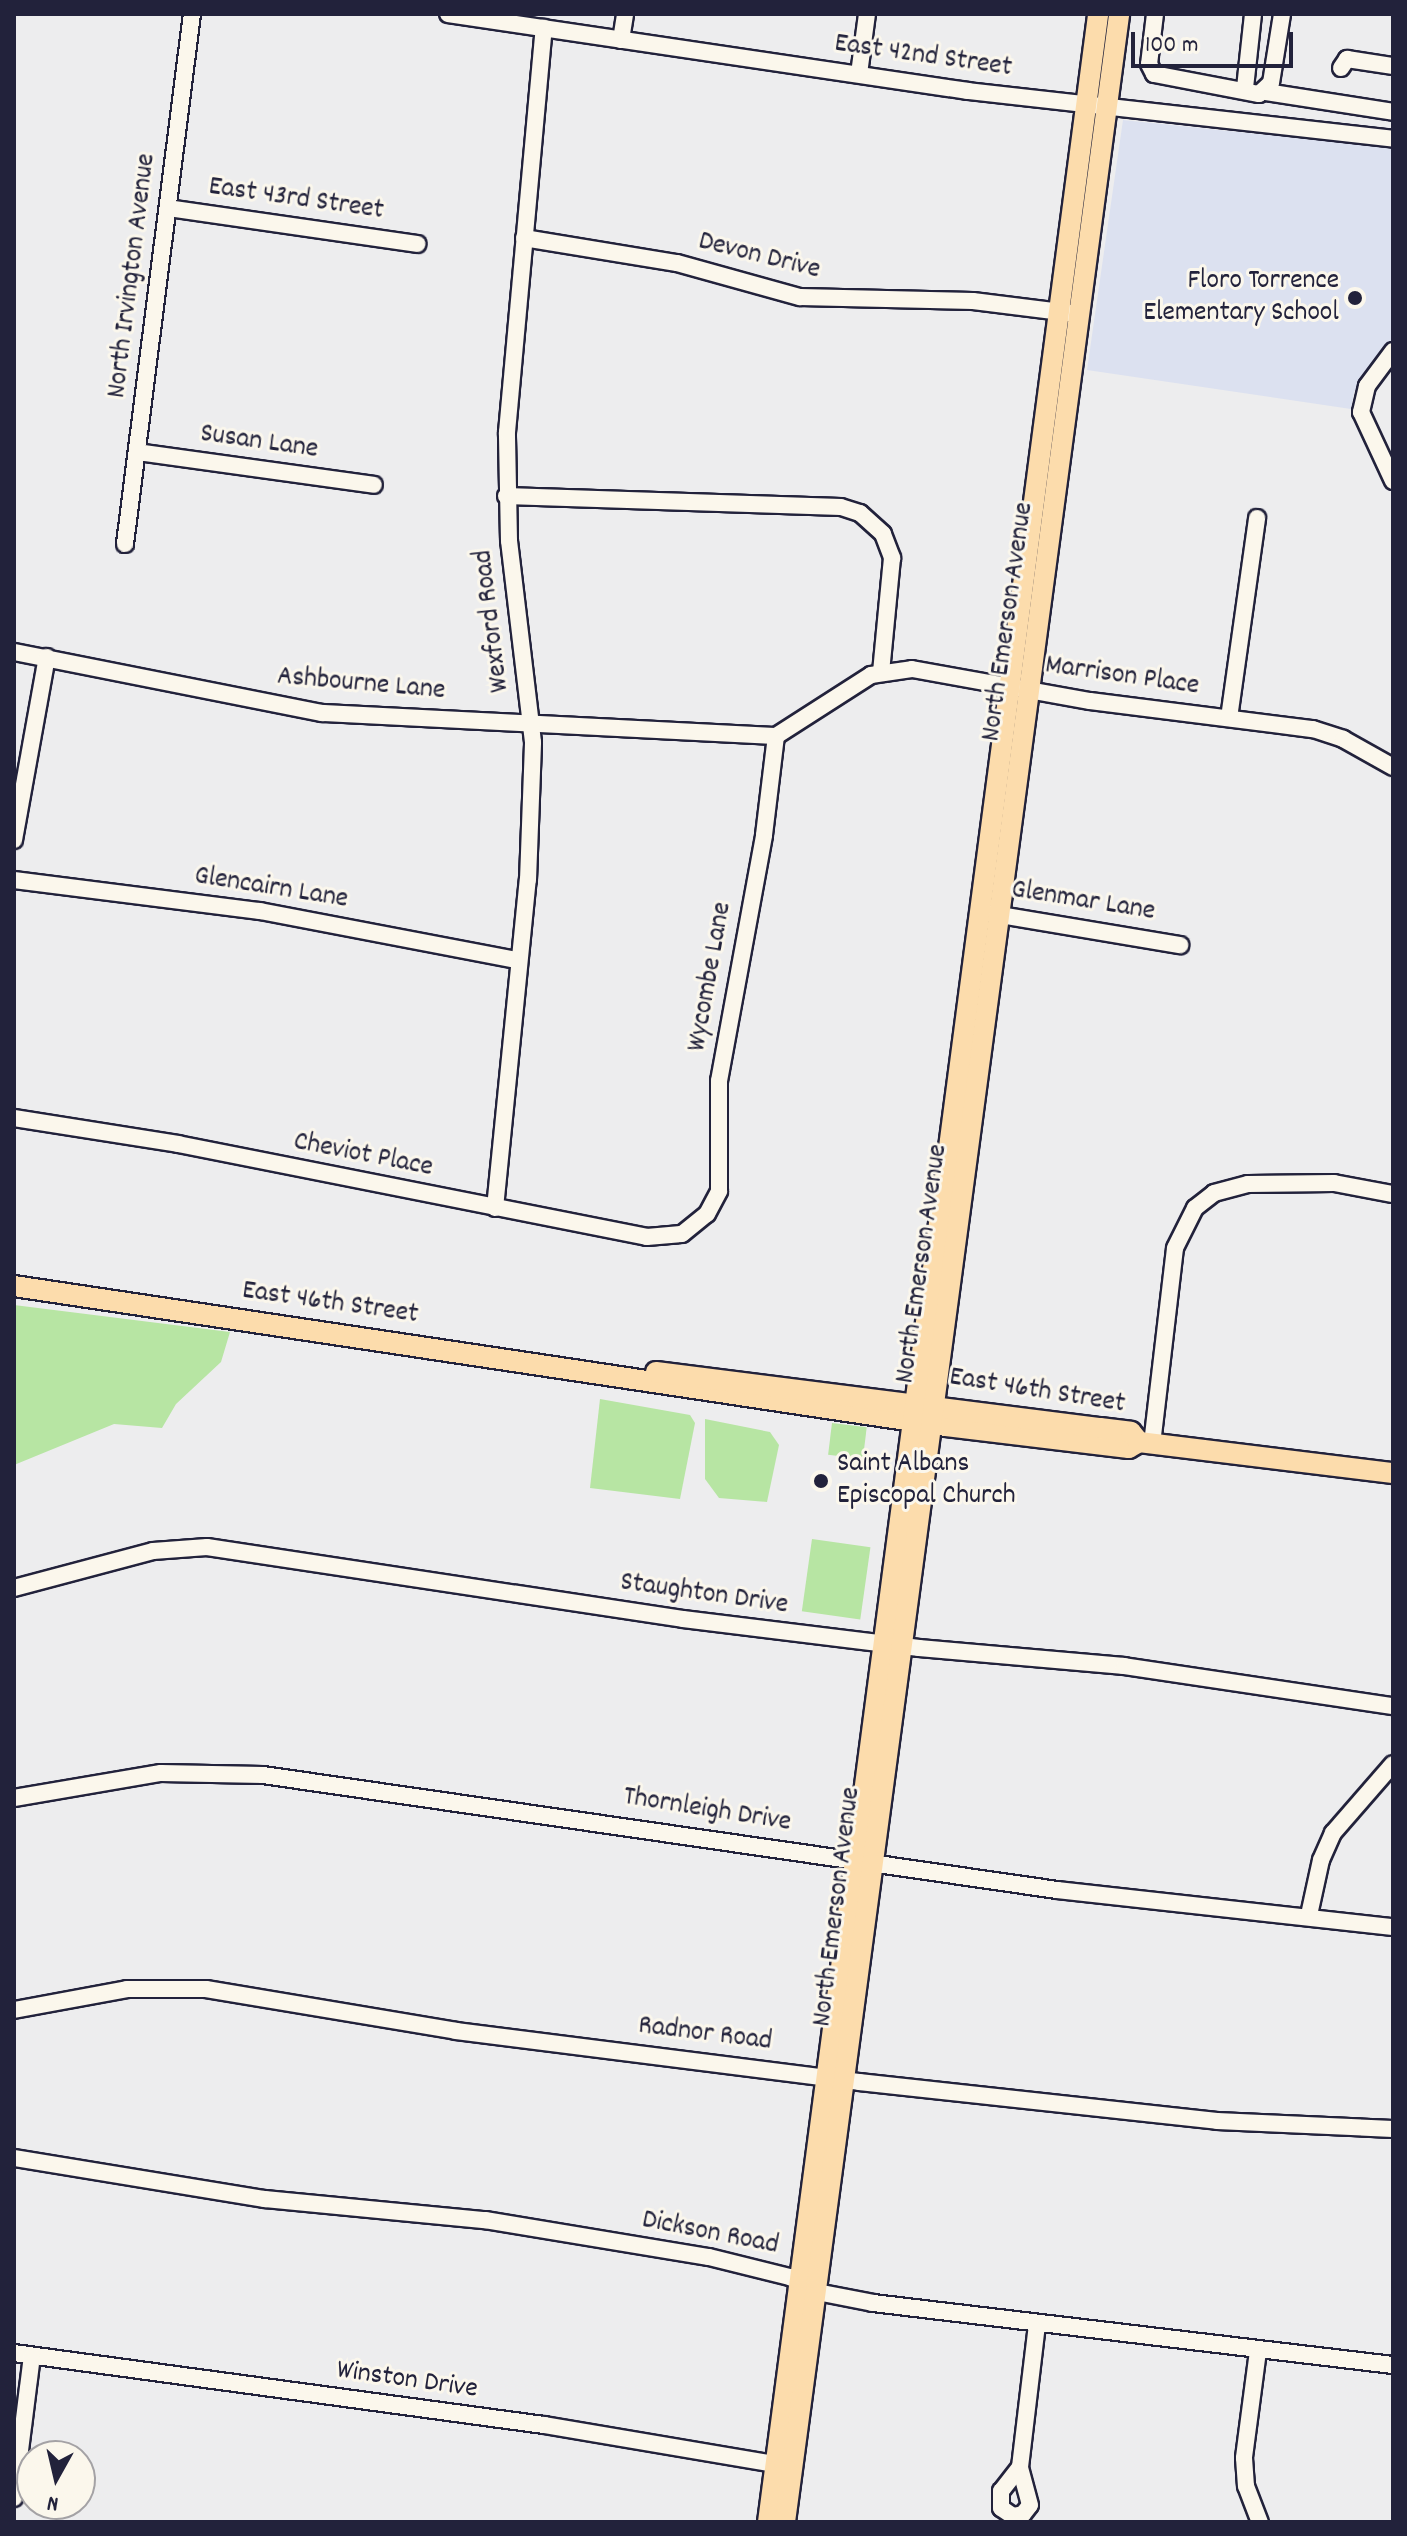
<!DOCTYPE html>
<style>
body{margin:0}
#map{position:relative;width:1407px;height:2536px;overflow:hidden;background:#ededee;font-family:Dekko,sans-serif}
div>[style]{position:absolute}
.built>*{inset:0;background:#dce1f0}
.green>*{inset:0;background:#b7e5a3;transform-origin:0 0}
.roads{filter:drop-shadow(2px 0 #22223b) drop-shadow(-2px 0 #22223b) drop-shadow(0 2px #22223b) drop-shadow(0 -2px #22223b)}
.minor>*{height:16px;margin:-8px;padding:0 8px;transform-origin:8px;border-radius:8px;background:#fbf7ec}
.major>*{height:20px;margin:-10px;padding:0 10px;transform-origin:10px;border-radius:10px;background:#fcdcac}
.dots>*{width:22px;height:22px;translate:-50% -50%;box-sizing:border-box;border:4px solid #fbf7ec;border-radius:50%}
span{translate:-50% -50%;white-space:nowrap;text-align:center;line-height:1.15;-webkit-text-stroke:6px #fbf7ec;paint-order:stroke}
.street-label{font-size:28px;color:#22223b}
.poi-label{font-size:28px;color:#22223b}
.right{translate:-100% -50%;text-align:right}
.left{translate:0 -50%;text-align:left}
.frame{position:absolute;inset:0;border:16px solid #22223b;pointer-events:none}
.north{position:absolute;left:16px;top:2440px;width:80px;height:80px;box-sizing:border-box;background:#fbf7ec;border:2px solid #a4a2a5;border-radius:50%;rotate:188deg;font-size:22px;font-weight:700;line-height:32px;text-align:center;color:#22223b}
.north::after{content:'';display:block;margin:auto;width:28px;height:36px;background:#22223b;clip-path:polygon(50% 0,100% 100%,50% 72%,0 100%)}
.scale{position:absolute;left:1131px;top:32px;width:162px;height:36px;box-sizing:border-box;border:4px solid #22223b;border-top:0;padding-left:10px;font-size:24px;line-height:28px;white-space:nowrap;color:#22223b;-webkit-text-stroke:6px #fbf7ec;paint-order:stroke}
</style>
<div id="map">
<div class="built">
<i style="clip-path:polygon(1123px 120px,1393px 148px,1393px 340px,1354px 392px,1351px 409px,1087px 370px)"></i>
</div>
<div class="green">
<i style="clip-path:polygon(14px 1305px,230px 1332px,221px 1362px,176px 1404px,162px 1428px,114px 1424px,14px 1465px)"></i>
<i style="clip-path:polygon(600px 1399px,690px 1415px,695px 1423px,680px 1499px,590px 1488px)"></i>
<i style="clip-path:polygon(705px 1419px,770px 1432px,779px 1445px,767px 1502px,719px 1498px,705px 1479px)"></i>
<i style="left:832px;top:1423px;width:35px;height:32px;rotate:7deg"></i>
<i style="left:812px;top:1539px;width:59px;height:73px;rotate:8deg"></i>
</div>
<div class="roads">
<div class="minor">
<i style="left:448px;top:14px;width:526px;rotate:8.42deg"></i>
<i style="left:968px;top:91px;width:428px;rotate:6.4deg"></i>
<i style="left:1155px;top:14px;width:50px;rotate:96.8deg"></i>
<i style="left:1149px;top:64px;width:11px;rotate:63deg"></i>
<i style="left:1154px;top:74px;width:107px;rotate:10.8deg"></i>
<i style="left:1259px;top:94px;width:16px;rotate:-43deg"></i>
<i style="left:1271px;top:83px;width:70px;rotate:-80.9deg"></i>
<i style="left:621px;top:40px;width:26px;rotate:-81deg"></i>
<i style="left:1341px;top:68px;width:11px;rotate:-56deg"></i>
<i style="left:1347px;top:59px;width:47px;rotate:8.7deg"></i>
<i style="left:859px;top:74px;width:61px;rotate:-82.4deg"></i>
<i style="left:1245px;top:88px;width:74px;rotate:-83.8deg"></i>
<i style="left:1266px;top:92px;width:129px;rotate:8.9deg"></i>
<i style="left:168px;top:208px;width:252px;rotate:8.2deg"></i>
<i style="left:524px;top:238px;width:155px;rotate:9.3deg"></i>
<i style="left:677px;top:263px;width:128px;rotate:15.5deg"></i>
<i style="left:800px;top:297px;width:173px;rotate:1.3deg"></i>
<i style="left:973px;top:301px;width:97px;rotate:7.1deg"></i>
<i style="left:1393px;top:351px;width:44px;rotate:126.6deg"></i>
<i style="left:1367px;top:386px;width:27px;rotate:103deg"></i>
<i style="left:1361px;top:412px;width:76px;rotate:65.1deg"></i>
<i style="left:137px;top:452px;width:239px;rotate:7.9deg"></i>
<i style="left:506px;top:496px;width:335px;rotate:1.9deg"></i>
<i style="left:841px;top:507px;width:20px;rotate:18deg"></i>
<i style="left:860px;top:513px;width:31px;rotate:42deg"></i>
<i style="left:883px;top:534px;width:26px;rotate:69deg"></i>
<i style="left:892px;top:558px;width:115px;rotate:95.5deg"></i>
<i style="left:125px;top:544px;width:534px;rotate:-82.8deg"></i>
<i style="left:14px;top:652px;width:314px;rotate:11.2deg"></i>
<i style="left:322px;top:713px;width:455px;rotate:2.9deg"></i>
<i style="left:776px;top:736px;width:113px;rotate:-32.7deg"></i>
<i style="left:871px;top:675px;width:41px;rotate:-8.3deg"></i>
<i style="left:912px;top:669px;width:181px;rotate:10.2deg"></i>
<i style="left:1090px;top:701px;width:225px;rotate:7.2deg"></i>
<i style="left:1313px;top:729px;width:32px;rotate:18deg"></i>
<i style="left:1343px;top:739px;width:57px;rotate:29.2deg"></i>
<i style="left:1229px;top:718px;width:202px;rotate:-82deg"></i>
<i style="left:14px;top:840px;width:186px;rotate:-79.8deg"></i>
<i style="left:14px;top:880px;width:248px;rotate:7.2deg"></i>
<i style="left:260px;top:911px;width:263px;rotate:10.8deg"></i>
<i style="left:988px;top:913px;width:195px;rotate:9.5deg"></i>
<i style="left:14px;top:1118px;width:166px;rotate:9deg"></i>
<i style="left:178px;top:1144px;width:478px;rotate:11.2deg"></i>
<i style="left:647px;top:1237px;width:35px;rotate:-5deg"></i>
<i style="left:682px;top:1234px;width:32px;rotate:-39deg"></i>
<i style="left:707px;top:1214px;width:26px;rotate:-62deg"></i>
<i style="left:719px;top:1191px;width:110px;rotate:-90deg"></i>
<i style="left:719px;top:1081px;width:250px;rotate:-79.6deg"></i>
<i style="left:764px;top:835px;width:100px;rotate:-83.1deg"></i>
<i style="left:495px;top:1208px;width:330px;rotate:-84.3deg"></i>
<i style="left:528px;top:880px;width:138px;rotate:-87.9deg"></i>
<i style="left:533px;top:742px;width:202px;rotate:-96.8deg"></i>
<i style="left:509px;top:541px;width:109px;rotate:-91.1deg"></i>
<i style="left:507px;top:432px;width:406px;rotate:-84.8deg"></i>
<i style="left:1152px;top:1444px;width:197px;rotate:-83.3deg"></i>
<i style="left:1175px;top:1248px;width:45px;rotate:-63.4deg"></i>
<i style="left:1195px;top:1208px;width:24px;rotate:-38deg"></i>
<i style="left:1214px;top:1193px;width:35px;rotate:-15deg"></i>
<i style="left:1248px;top:1184px;width:86px;rotate:-0.7deg"></i>
<i style="left:1334px;top:1183px;width:60px;rotate:10.6deg"></i>
<i style="left:14px;top:1588px;width:144px;rotate:-14.9deg"></i>
<i style="left:153px;top:1551px;width:54px;rotate:-4.2deg"></i>
<i style="left:207px;top:1547px;width:481px;rotate:8.6deg"></i>
<i style="left:683px;top:1619px;width:238px;rotate:7deg"></i>
<i style="left:919px;top:1648px;width:206px;rotate:5deg"></i>
<i style="left:1124px;top:1666px;width:272px;rotate:8.5deg"></i>
<i style="left:14px;top:1798px;width:149px;rotate:-9.7deg"></i>
<i style="left:161px;top:1773px;width:102px;rotate:1.1deg"></i>
<i style="left:263px;top:1775px;width:802px;rotate:8.24deg"></i>
<i style="left:1057px;top:1890px;width:338px;rotate:6.3deg"></i>
<i style="left:1309px;top:1915px;width:56px;rotate:-77.7deg"></i>
<i style="left:1321px;top:1860px;width:30px;rotate:-66deg"></i>
<i style="left:1333px;top:1833px;width:91px;rotate:-49deg"></i>
<i style="left:14px;top:2010px;width:115px;rotate:-10.5deg"></i>
<i style="left:127px;top:1989px;width:79px"></i>
<i style="left:206px;top:1989px;width:254px;rotate:9.5deg"></i>
<i style="left:456px;top:2031px;width:406px;rotate:7.2deg"></i>
<i style="left:859px;top:2082px;width:360px;rotate:6.2deg"></i>
<i style="left:1217px;top:2121px;width:176px;rotate:2.6deg"></i>
<i style="left:14px;top:2158px;width:254px;rotate:9.3deg"></i>
<i style="left:265px;top:2199px;width:221px;rotate:5.5deg"></i>
<i style="left:485px;top:2220px;width:227px;rotate:9.4deg"></i>
<i style="left:709px;top:2257px;width:83px;rotate:13.9deg"></i>
<i style="left:790px;top:2277px;width:31px;rotate:29deg"></i>
<i style="left:817px;top:2292px;width:57px;rotate:11.1deg"></i>
<i style="left:873px;top:2303px;width:524px;rotate:6.8deg"></i>
<i style="left:1258px;top:2351px;width:108px;rotate:97.5deg"></i>
<i style="left:1244px;top:2458px;width:28px;rotate:86deg"></i>
<i style="left:1246px;top:2486px;width:39px;rotate:69deg"></i>
<i style="left:14px;top:2353px;width:535px;rotate:7.74deg"></i>
<i style="left:544px;top:2425px;width:246px;rotate:9.6deg"></i>
<i style="left:1020px;top:2467px;width:31px;rotate:128deg"></i>
<i style="left:1001px;top:2491px;width:17px;rotate:90deg"></i>
<i style="left:1001px;top:2508px;width:14px;rotate:34deg"></i>
<i style="left:1013px;top:2516px;width:10px;rotate:-11deg"></i>
<i style="left:1023px;top:2514px;width:11px;rotate:-52deg"></i>
<i style="left:1030px;top:2505px;width:39px;rotate:-105deg"></i>
<i style="left:1020px;top:2467px;width:143px;rotate:-83.2deg"></i>
<i style="left:14px;top:2498px;width:143px;rotate:-82.8deg"></i>
</div>
<div class="major">
<i style="left:14px;top:1286px;width:942px;rotate:8.54deg"></i>
<i style="left:946px;top:1426px;width:184px;rotate:6.9deg"></i>
<i style="left:1129px;top:1448px;width:12px;rotate:-31deg"></i>
<i style="left:1139px;top:1442px;width:256px;rotate:7deg"></i>
<i style="left:656px;top:1372px;width:448px;rotate:7.2deg"></i>
<i style="left:1100px;top:1428px;width:31px;rotate:7deg"></i>
<i style="left:1131px;top:1432px;width:13px;rotate:51deg"></i>
<i style="left:768px;top:2522px;width:2530px;rotate:-82.5deg"></i>
<i style="left:785px;top:2522px;width:2530px;rotate:-82.41deg"></i>
</div>
</div>
<div class="dots">
<i style="left:1355px;top:298px;background:#22223b"></i>
<i style="left:821px;top:1481px;background:#22223b"></i>
</div>
<div class="street-label">
<span style="left:923px;top:57px;rotate:8deg">East 42nd Street</span>
<span style="left:296px;top:200px;rotate:8deg">East 43rd Street</span>
<span style="left:759px;top:257px;rotate:14deg">Devon Drive</span>
<span style="left:133px;top:276px;rotate:-83deg">North Irvington Avenue</span>
<span style="left:259px;top:443px;rotate:8deg">Susan Lane</span>
<span style="left:493px;top:621px;rotate:-97deg">Wexford Road</span>
<span style="left:1009px;top:622px;rotate:-82deg">North Emerson Avenue</span>
<span style="left:1122px;top:677px;rotate:8deg">Marrison Place</span>
<span style="left:361px;top:685px;rotate:5deg">Ashbourne Lane</span>
<span style="left:271px;top:889px;rotate:9deg">Glencairn Lane</span>
<span style="left:1083px;top:902px;rotate:9deg">Glenmar Lane</span>
<span style="left:711px;top:977px;rotate:-80deg">Wycombe Lane</span>
<span style="left:363px;top:1156px;rotate:11deg">Cheviot Place</span>
<span style="left:923px;top:1264px;rotate:-82deg">North Emerson Avenue</span>
<span style="left:330px;top:1304px;rotate:8deg">East 46th Street</span>
<span style="left:1037px;top:1392px;rotate:9deg">East 46th Street</span>
<span style="left:704px;top:1595px;rotate:8deg">Staughton Drive</span>
<span style="left:707px;top:1811px;rotate:9deg">Thornleigh Drive</span>
<span style="left:838px;top:1907px;rotate:-83deg">North Emerson Avenue</span>
<span style="left:705px;top:2035px;rotate:7deg">Radnor Road</span>
<span style="left:710px;top:2234px;rotate:11deg">Dickson Road</span>
<span style="left:407px;top:2381px;rotate:8deg">Winston Drive</span>
</div>
<div class="poi-label">
<span class="right" style="left:1339px;top:298px">Floro Torrence<br>Elementary School</span>
<span class="left" style="left:837px;top:1481px">Saint Albans<br>Episcopal Church</span>
</div>
<div class="frame"></div>
<div class="north">N</div>
<div class="scale">100 m</div>
</div>
